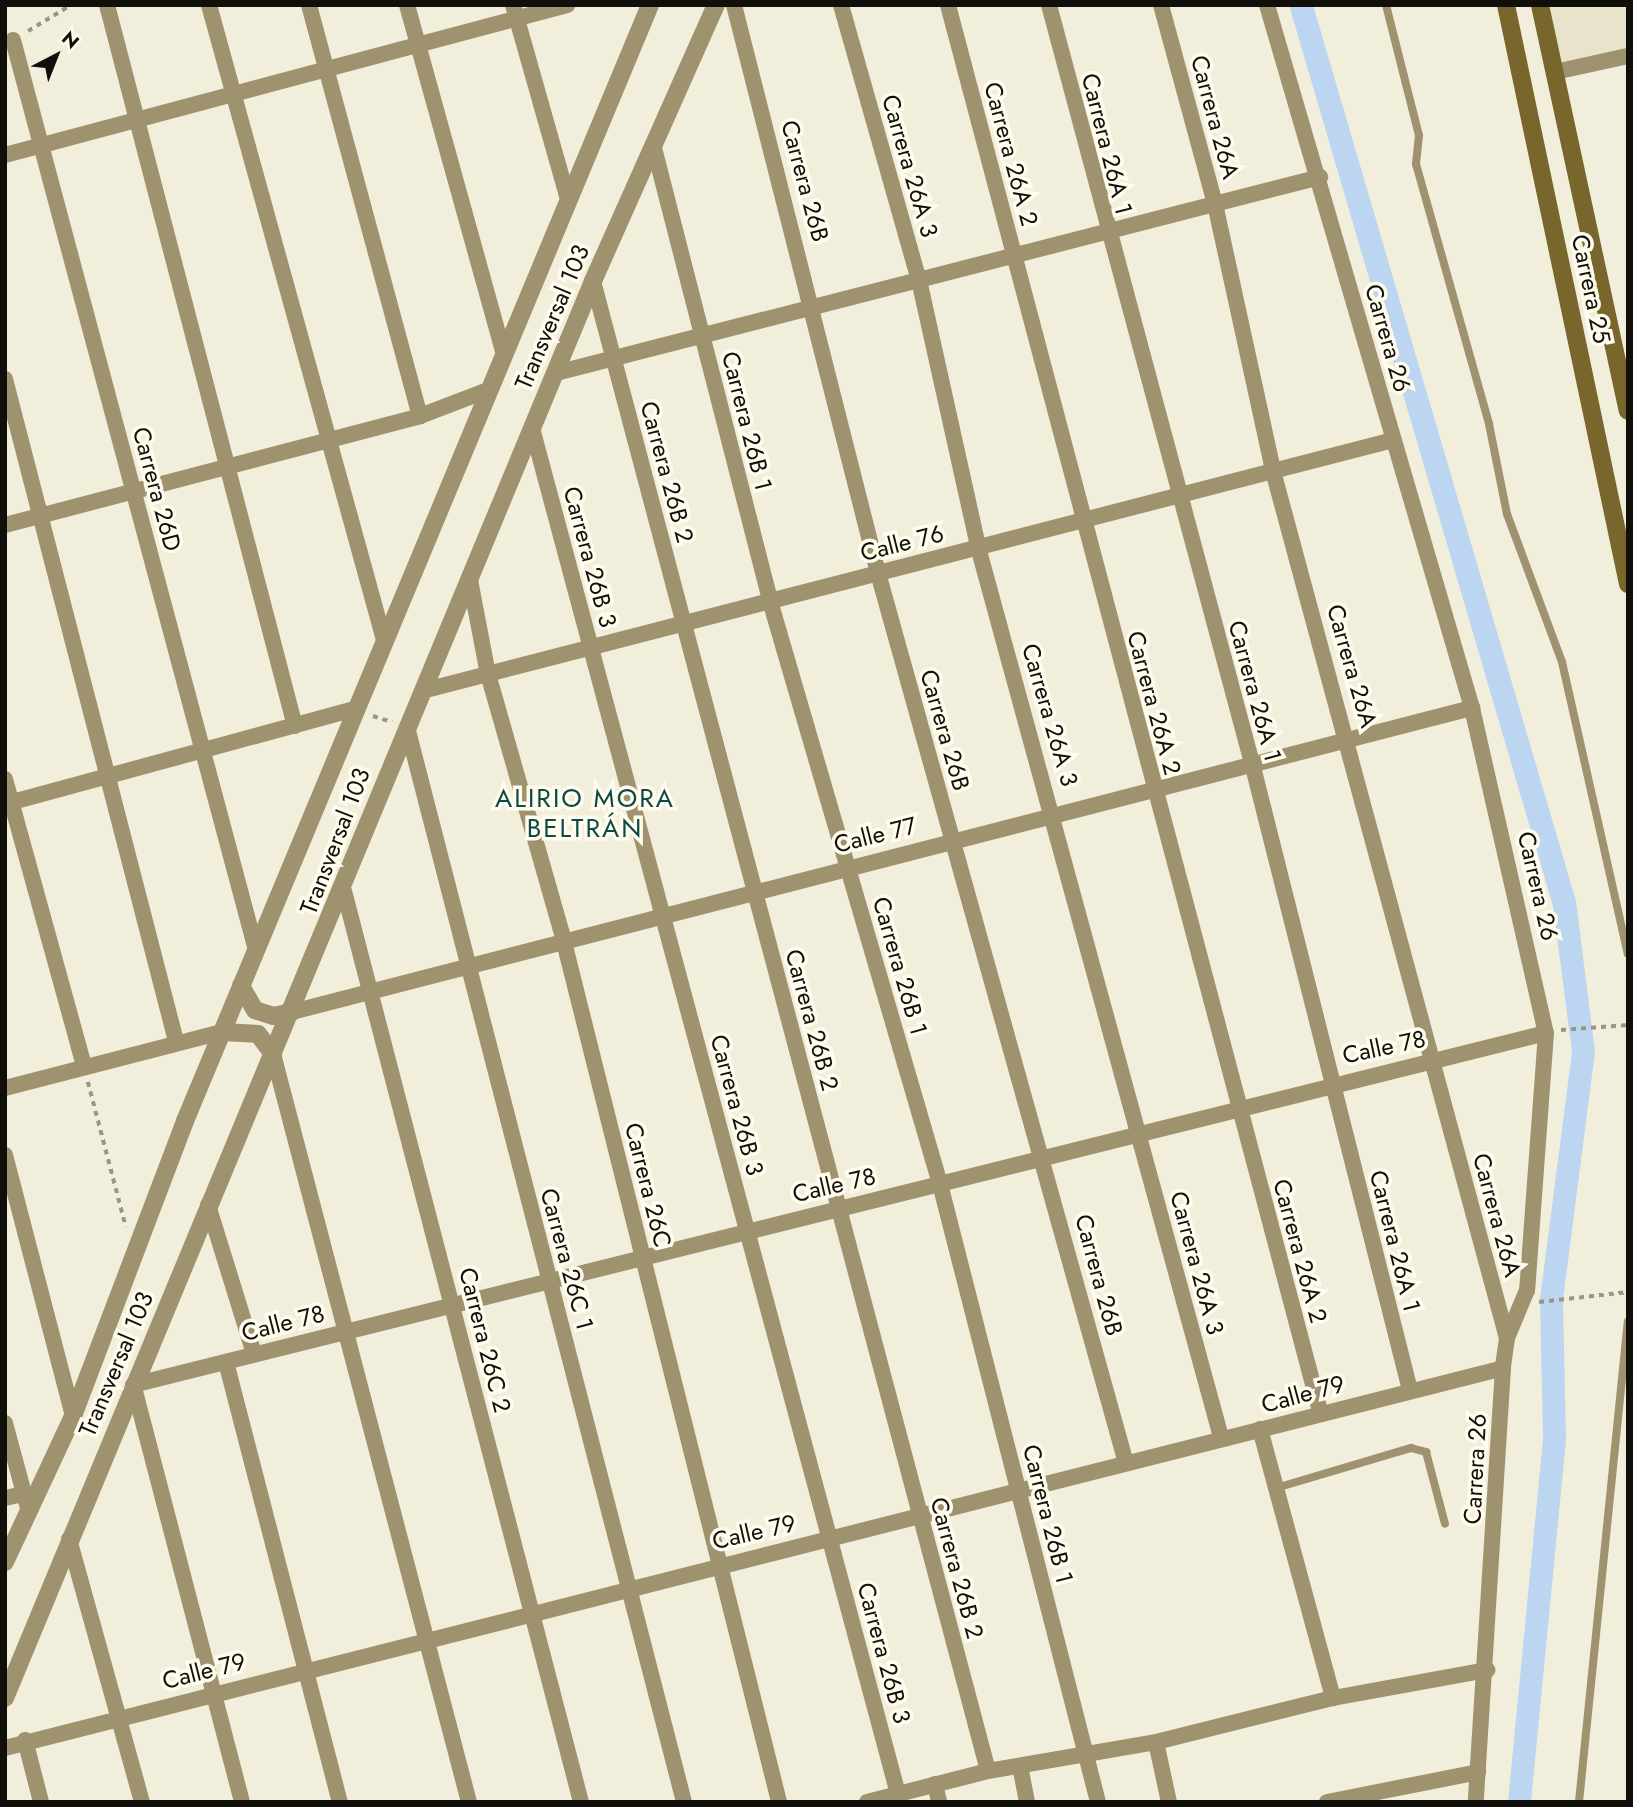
<!DOCTYPE html>
<meta charset="utf-8">
<style>
body{margin:0}
#map{position:relative;width:1633px;height:1807px;overflow:hidden;background:#f2eedc;font-family:Jost,sans-serif}
div>[style]{position:absolute}
.built>*{inset:0;background:#eae3cb}
.water>*{inset:0;background:#bcd5f0}
.path>*{height:3.5px;margin-top:-1.75px;transform-origin:0;background:repeating-linear-gradient(90deg,#999689 0 5px,transparent 0 10px)}
.service>*{height:8px;margin:-4px;padding:0 4px;transform-origin:4px;border-radius:4px;background:#9f926e}
.minor>*{height:16px;margin:-8px;padding:0 8px;transform-origin:8px;border-radius:8px;background:#9f926e}
.tertiary>*{height:18px;margin:-9px;padding:0 9px;transform-origin:9px;border-radius:9px;background:#9f926e}
.secondary>*{height:18px;margin:-9px;padding:0 9px;transform-origin:9px;border-radius:9px;background:#79662c}
span{translate:-50% -50%;white-space:nowrap;text-align:center;line-height:1.15;-webkit-text-stroke:7px #fffbed;paint-order:stroke}
.street-label{font-size:24px;color:#110f09}
.neighbourhood-label{font-size:26px;color:#0b4a47;letter-spacing:2px}
.frame{position:absolute;inset:0;border:7px solid #110f09;pointer-events:none}
.north{position:absolute;left:21px;top:21px;width:70px;height:70px;-webkit-text-stroke:5px #fffbed;paint-order:stroke;rotate:42deg;font-size:19px;font-weight:700;line-height:28px;text-align:center;color:#110f09}
.north::after{content:'';display:block;margin:auto;width:24px;height:32px;background:#110f09;clip-path:polygon(50% 0,100% 100%,50% 72%,0 100%)}
</style>
<div id="map">
<div class="built">
<i style="clip-path:polygon(1540px 5px,1628px 5px,1628px 56px,1555px 72px)"></i>
</div>
<div class="water">
<i style="clip-path:polygon(1289px 5px,1313px 5px,1576px 901px,1595px 1052px,1563px 1300px,1566px 1440px,1531px 1802px,1508px 1802px,1543px 1439px,1540px 1299px,1572px 1052px,1553px 906px)"></i>
</div>
<div class="path">
<i style="left:28px;top:31px;width:50px;rotate:-31.2deg"></i>
<i style="left:373px;top:716px;width:20px;rotate:18deg"></i>
<i style="left:1561px;top:1030px;width:67px;rotate:-4.3deg"></i>
<i style="left:88px;top:1082px;width:150px;rotate:75.3deg"></i>
<i style="left:1539px;top:1302px;width:90px;rotate:-6.4deg"></i>
</div>
<div class="service">
<i style="left:1386px;top:5px;width:134px;rotate:75.8deg"></i>
<i style="left:1419px;top:135px;width:29px;rotate:96deg"></i>
<i style="left:1416px;top:164px;width:270px;rotate:74.3deg"></i>
<i style="left:1489px;top:424px;width:92px;rotate:78.7deg"></i>
<i style="left:1507px;top:514px;width:158px;rotate:69.6deg"></i>
<i style="left:1562px;top:662px;width:299px;rotate:77.3deg"></i>
<i style="left:1276px;top:1488px;width:141px;rotate:-16.5deg"></i>
<i style="left:1411px;top:1448px;width:16px;rotate:15deg"></i>
<i style="left:1426px;top:1452px;width:74px;rotate:75.2deg"></i>
<i style="left:1579px;top:1802px;width:483px;rotate:-84.2deg"></i>
</div>
<div class="minor">
<i style="left:107px;top:5px;width:745px;rotate:75.39deg"></i>
<i style="left:209px;top:5px;width:659px;rotate:74.59deg"></i>
<i style="left:309px;top:5px;width:426px;rotate:74.9deg"></i>
<i style="left:407px;top:5px;width:360px;rotate:74.5deg"></i>
<i style="left:513px;top:5px;width:198px;rotate:74.2deg"></i>
<i style="left:734px;top:5px;width:586px;rotate:75.77deg"></i>
<i style="left:878px;top:573px;width:924px;rotate:74.43deg"></i>
<i style="left:841px;top:5px;width:286px;rotate:74.2deg"></i>
<i style="left:919px;top:280px;width:273px;rotate:77.5deg"></i>
<i style="left:978px;top:547px;width:923px;rotate:74.73deg"></i>
<i style="left:948px;top:5px;width:1454px;rotate:75.18deg"></i>
<i style="left:1049px;top:5px;width:785px;rotate:75.01deg"></i>
<i style="left:1252px;top:763px;width:647px;rotate:75.86deg"></i>
<i style="left:1161px;top:5px;width:206px;rotate:74.8deg"></i>
<i style="left:1215px;top:204px;width:273px;rotate:77.7deg"></i>
<i style="left:1273px;top:471px;width:898px;rotate:74.9deg"></i>
<i style="left:1267px;top:5px;width:732px;rotate:73.74deg"></i>
<i style="left:1472px;top:708px;width:333px;rotate:77.2deg"></i>
<i style="left:1546px;top:1033px;width:258px;rotate:94.2deg"></i>
<i style="left:1527px;top:1290px;width:52px;rotate:112.6deg"></i>
<i style="left:1507px;top:1338px;width:30px;rotate:98deg"></i>
<i style="left:1503px;top:1368px;width:435px;rotate:93.6deg"></i>
<i style="left:13px;top:40px;width:942px;rotate:75.05deg"></i>
<i style="left:1555px;top:72px;width:75px;rotate:-12.4deg"></i>
<i style="left:653px;top:144px;width:472px;rotate:75.6deg"></i>
<i style="left:770px;top:601px;width:607px;rotate:73.74deg"></i>
<i style="left:940px;top:1184px;width:638px;rotate:75.66deg"></i>
<i style="left:5px;top:155px;width:582px;rotate:-14.94deg"></i>
<i style="left:593px;top:281px;width:1541px;rotate:75.15deg"></i>
<i style="left:556px;top:373px;width:789px;rotate:-14.39deg"></i>
<i style="left:5px;top:379px;width:684px;rotate:75.52deg"></i>
<i style="left:532px;top:428px;width:1414px;rotate:75deg"></i>
<i style="left:5px;top:525px;width:429px;rotate:-14.7deg"></i>
<i style="left:420px;top:416px;width:73px;rotate:-20.9deg"></i>
<i style="left:470px;top:580px;width:96px;rotate:79.2deg"></i>
<i style="left:488px;top:674px;width:274px;rotate:74.1deg"></i>
<i style="left:563px;top:938px;width:891px;rotate:75.96deg"></i>
<i style="left:422px;top:691px;width:1003px;rotate:-14.49deg"></i>
<i style="left:407px;top:727px;width:1110px;rotate:75.55deg"></i>
<i style="left:5px;top:779px;width:298px;rotate:74.6deg"></i>
<i style="left:5px;top:804px;width:362px;rotate:-15.2deg"></i>
<i style="left:344px;top:891px;width:941px;rotate:75.42deg"></i>
<i style="left:292px;top:1012px;width:1219px;rotate:-14.45deg"></i>
<i style="left:273px;top:1054px;width:773px;rotate:75.32deg"></i>
<i style="left:5px;top:1088px;width:224px;rotate:-14.5deg"></i>
<i style="left:5px;top:1155px;width:270px;rotate:75.4deg"></i>
<i style="left:208px;top:1205px;width:156px;rotate:72.8deg"></i>
<i style="left:226px;top:1362px;width:455px;rotate:75.5deg"></i>
<i style="left:5px;top:1423px;width:88px;rotate:74.9deg"></i>
<i style="left:1260px;top:1429px;width:279px;rotate:74.8deg"></i>
<i style="left:5px;top:1498px;width:19px;rotate:-12deg"></i>
<i style="left:69px;top:1539px;width:273px;rotate:74.5deg"></i>
<i style="left:25px;top:1740px;width:64px;rotate:75.5deg"></i>
<i style="left:1156px;top:1742px;width:61px;rotate:77.8deg"></i>
<i style="left:5px;top:1748px;width:1545px;rotate:-14.23deg"></i>
<i style="left:1020px;top:1766px;width:37px;rotate:79deg"></i>
<i style="left:935px;top:1784px;width:18px;rotate:77deg"></i>
<i style="left:242px;top:1802px;width:431px;rotate:-104.6deg"></i>
<i style="left:133px;top:1385px;width:1456px;rotate:-13.99deg"></i>
<i style="left:867px;top:1802px;width:125px;rotate:-14.4deg"></i>
<i style="left:988px;top:1771px;width:170px;rotate:-9.8deg"></i>
<i style="left:1156px;top:1742px;width:182px;rotate:-14deg"></i>
<i style="left:1333px;top:1698px;width:157px;rotate:-10.3deg"></i>
<i style="left:1327px;top:1802px;width:154px;rotate:-11.2deg"></i>
</div>
<div class="tertiary">
<i style="left:241px;top:986px;width:28px;rotate:60deg"></i>
<i style="left:255px;top:1010px;width:19px;rotate:18deg"></i>
<i style="left:273px;top:1016px;width:19px;rotate:-12deg"></i>
<i style="left:222px;top:1032px;width:36px;rotate:3deg"></i>
<i style="left:258px;top:1034px;width:25px;rotate:53deg"></i>
<i style="left:5px;top:1562px;width:161px;rotate:-65deg"></i>
<i style="left:73px;top:1416px;width:316px;rotate:-69.2deg"></i>
<i style="left:185px;top:1121px;width:1209px;rotate:-67.38deg"></i>
<i style="left:5px;top:1698px;width:1534px;rotate:-67.46deg"></i>
<i style="left:593px;top:281px;width:302px;rotate:-66deg"></i>
</div>
<div class="secondary">
<i style="left:1506px;top:5px;width:592px;rotate:78.1deg"></i>
<i style="left:1540px;top:5px;width:415px;rotate:77.8deg"></i>
</div>
<div class="street-label">
<span style="left:1215px;top:117px;rotate:75deg">Carrera 26A</span>
<span style="left:1107px;top:144px;rotate:76deg">Carrera 26A 1</span>
<span style="left:1011px;top:154px;rotate:75deg">Carrera 26A 2</span>
<span style="left:910px;top:166px;rotate:74deg">Carrera 26A 3</span>
<span style="left:805px;top:181px;rotate:75deg">Carrera 26B</span>
<span style="left:1591px;top:289px;rotate:78deg">Carrera 25</span>
<span style="left:552px;top:317px;rotate:-67deg">Transversal 103</span>
<span style="left:1388px;top:338px;rotate:74deg">Carrera 26</span>
<span style="left:747px;top:421px;rotate:76deg">Carrera 26B 1</span>
<span style="left:667px;top:472px;rotate:75deg">Carrera 26B 2</span>
<span style="left:157px;top:489px;rotate:75deg">Carrera 26D</span>
<span style="left:902px;top:543px;rotate:-14deg">Calle 76</span>
<span style="left:590px;top:557px;rotate:75deg">Carrera 26B 3</span>
<span style="left:1352px;top:666px;rotate:74deg">Carrera 26A</span>
<span style="left:1255px;top:691px;rotate:75deg">Carrera 26A 1</span>
<span style="left:1154px;top:703px;rotate:75deg">Carrera 26A 2</span>
<span style="left:1050px;top:715px;rotate:74deg">Carrera 26A 3</span>
<span style="left:945px;top:730px;rotate:74deg">Carrera 26B</span>
<span style="left:875px;top:835px;rotate:-14deg">Calle 77</span>
<span style="left:335px;top:841px;rotate:-69deg">Transversal 103</span>
<span style="left:1538px;top:886px;rotate:77deg">Carrera 26</span>
<span style="left:900px;top:966px;rotate:74deg">Carrera 26B 1</span>
<span style="left:812px;top:1020px;rotate:75deg">Carrera 26B 2</span>
<span style="left:1384px;top:1047px;rotate:-12deg">Calle 78</span>
<span style="left:737px;top:1105px;rotate:75deg">Carrera 26B 3</span>
<span style="left:648px;top:1185px;rotate:76deg">Carrera 26C</span>
<span style="left:834px;top:1185px;rotate:-13deg">Calle 78</span>
<span style="left:1497px;top:1215px;rotate:75deg">Carrera 26A</span>
<span style="left:1395px;top:1241px;rotate:76deg">Carrera 26A 1</span>
<span style="left:1300px;top:1251px;rotate:75deg">Carrera 26A 2</span>
<span style="left:567px;top:1259px;rotate:75deg">Carrera 26C 1</span>
<span style="left:1197px;top:1263px;rotate:75deg">Carrera 26A 3</span>
<span style="left:1099px;top:1275px;rotate:75deg">Carrera 26B</span>
<span style="left:283px;top:1323px;rotate:-14deg">Calle 78</span>
<span style="left:485px;top:1340px;rotate:76deg">Carrera 26C 2</span>
<span style="left:116px;top:1364px;rotate:-67deg">Transversal 103</span>
<span style="left:1303px;top:1394px;rotate:-15deg">Calle 79</span>
<span style="left:1475px;top:1469px;rotate:-87deg">Carrera 26</span>
<span style="left:1048px;top:1514px;rotate:76deg">Carrera 26B 1</span>
<span style="left:754px;top:1532px;rotate:-13deg">Calle 79</span>
<span style="left:957px;top:1568px;rotate:75deg">Carrera 26B 2</span>
<span style="left:884px;top:1653px;rotate:75deg">Carrera 26B 3</span>
<span style="left:204px;top:1671px;rotate:-14deg">Calle 79</span>
</div>
<div class="neighbourhood-label">
<span style="left:585px;top:814px">ALIRIO MORA<br>BELTRÁN</span>
</div>
<div class="frame"></div>
<div class="north">N</div>
</div>
